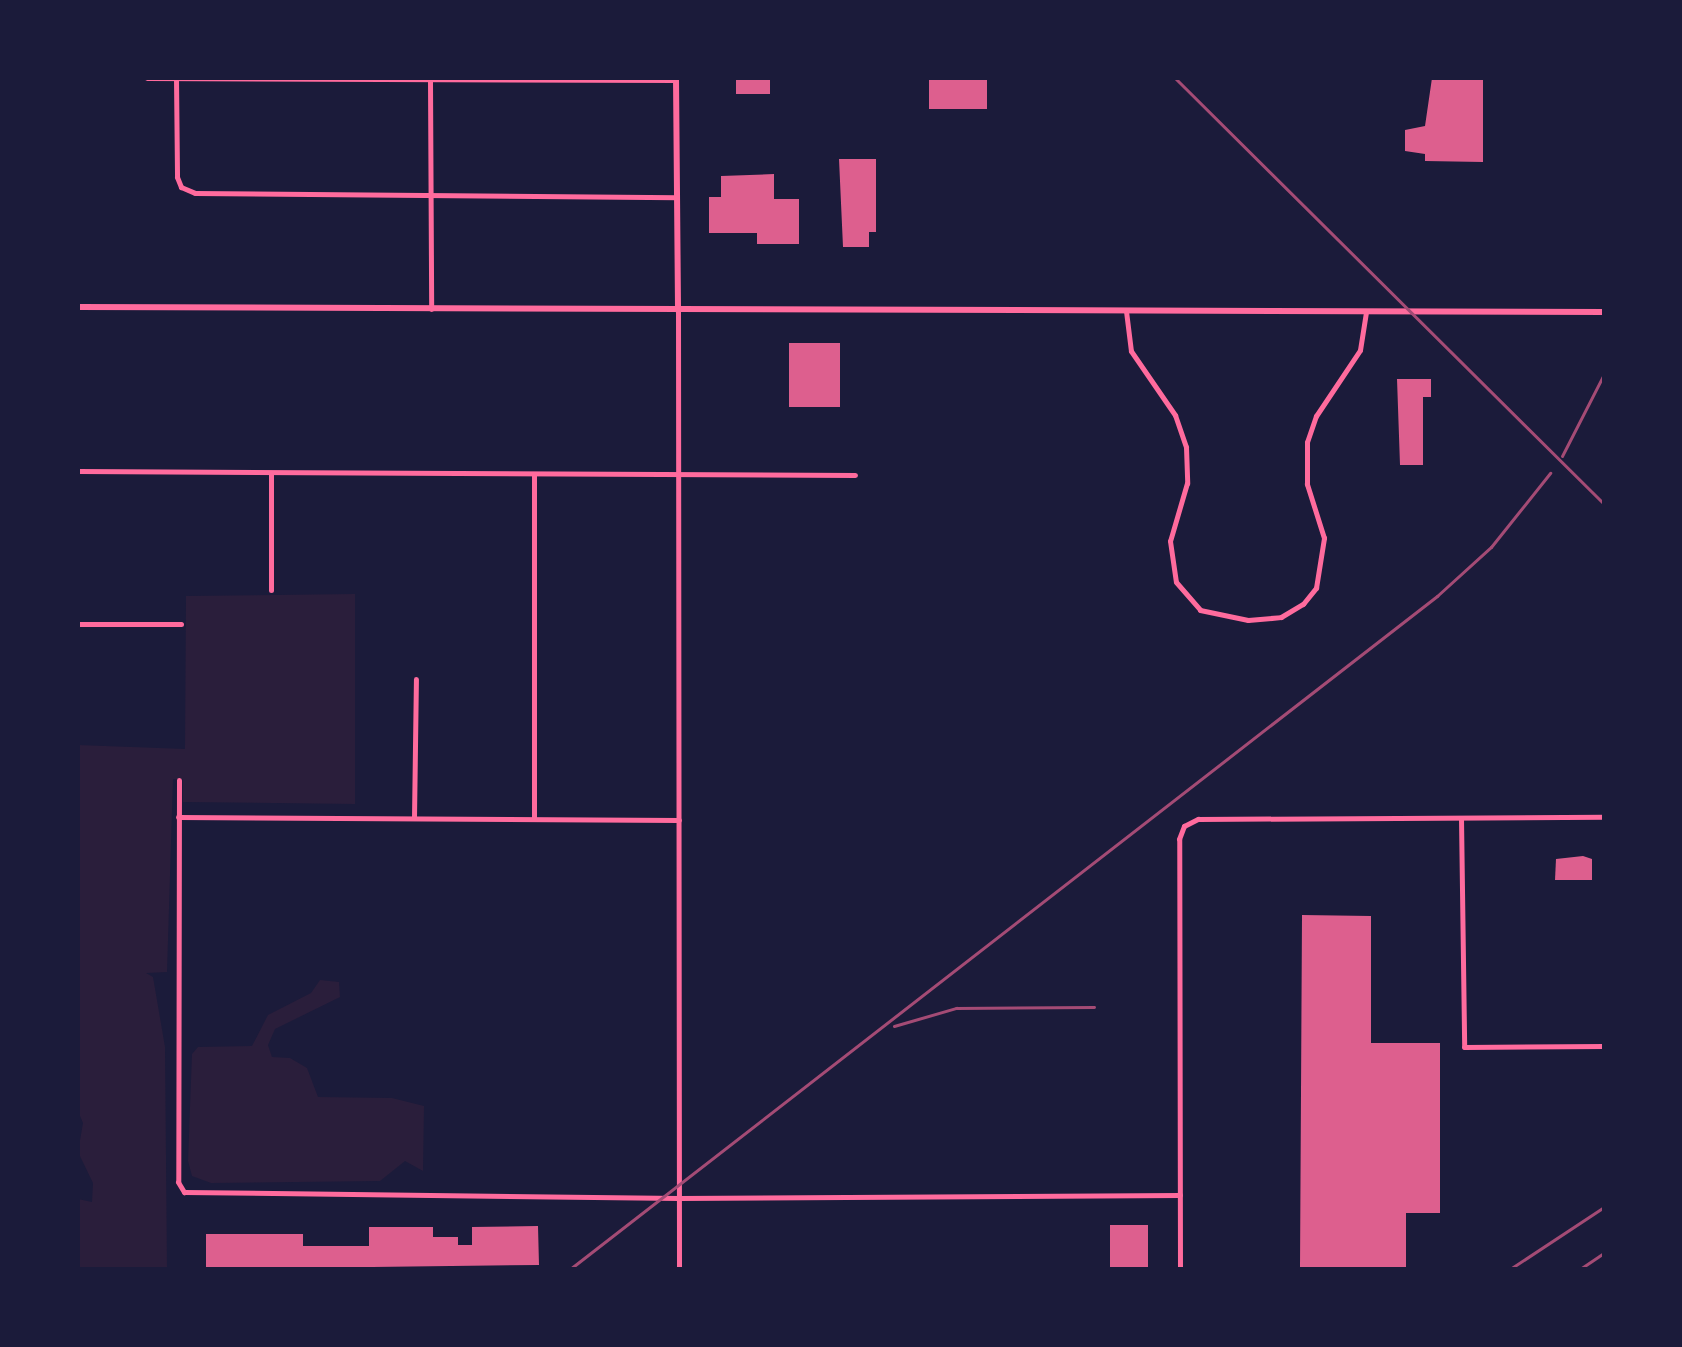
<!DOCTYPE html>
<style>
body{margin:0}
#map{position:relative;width:1682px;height:1347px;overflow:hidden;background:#1b1b3a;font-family:Barlow,sans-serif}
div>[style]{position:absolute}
.green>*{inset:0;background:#2a1e3b}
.building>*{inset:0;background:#dd5f8e;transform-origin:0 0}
.minor>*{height:5px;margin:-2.5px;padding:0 2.5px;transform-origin:2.5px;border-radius:2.5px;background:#ff6b9d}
.tertiary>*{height:6px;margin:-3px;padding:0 3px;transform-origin:3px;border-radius:3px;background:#ff6b9d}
.rail>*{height:3px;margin:-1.5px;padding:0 1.5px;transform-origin:1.5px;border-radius:1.5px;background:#a44b75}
span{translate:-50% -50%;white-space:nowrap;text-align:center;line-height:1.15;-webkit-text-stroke:7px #1b1b3a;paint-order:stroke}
.frame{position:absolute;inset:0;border:80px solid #1b1b3a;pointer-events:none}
</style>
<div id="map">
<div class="green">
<i style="clip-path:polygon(355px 594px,355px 804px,183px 802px,183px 779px,173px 779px,167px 972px,146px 973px,153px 977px,165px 1047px,167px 1269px,78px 1269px,78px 1199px,92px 1202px,93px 1183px,78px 1152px,83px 1123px,78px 1111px,78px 745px,185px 749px,186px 596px)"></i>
<i style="clip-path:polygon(320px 980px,339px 982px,340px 997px,275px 1029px,268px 1045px,272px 1057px,290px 1058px,307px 1068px,318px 1097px,392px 1098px,424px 1106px,423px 1171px,405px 1161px,380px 1181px,211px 1183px,192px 1176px,188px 1161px,192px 1054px,198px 1047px,252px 1046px,268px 1015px,311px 993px)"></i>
</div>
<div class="building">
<i style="left:736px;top:78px;width:34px;height:16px"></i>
<i style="left:929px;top:78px;width:58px;height:31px"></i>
<i style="clip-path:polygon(1432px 78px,1483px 78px,1483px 162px,1425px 161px,1425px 154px,1405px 151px,1405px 130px,1425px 126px)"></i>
<i style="clip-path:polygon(839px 159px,876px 159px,876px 232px,869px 232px,869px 247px,843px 247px)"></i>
<i style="clip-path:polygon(774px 174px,774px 199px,799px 199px,799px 244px,757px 244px,757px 233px,709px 233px,709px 197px,721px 197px,721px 176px)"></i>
<i style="left:789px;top:343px;width:51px;height:64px"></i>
<i style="clip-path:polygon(1397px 379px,1431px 379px,1431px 397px,1423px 397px,1423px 465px,1400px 465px)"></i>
<i style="clip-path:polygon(1583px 856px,1592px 859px,1592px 880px,1555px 880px,1556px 859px)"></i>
<i style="clip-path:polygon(1302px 915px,1371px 916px,1371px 1043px,1440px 1043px,1440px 1213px,1406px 1213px,1406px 1269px,1300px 1269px)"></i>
<i style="left:1110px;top:1225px;width:38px;height:44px"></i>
<i style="clip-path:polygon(538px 1226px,539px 1265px,206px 1269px,206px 1234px,303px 1234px,303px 1246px,369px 1246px,369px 1227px,433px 1227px,433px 1237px,458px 1237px,458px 1245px,472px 1245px,472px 1227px)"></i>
</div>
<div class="minor">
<i style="left:147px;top:78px;width:529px;rotate:0.22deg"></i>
<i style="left:176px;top:78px;width:99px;rotate:89.4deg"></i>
<i style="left:177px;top:177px;width:11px;rotate:68deg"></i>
<i style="left:181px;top:187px;width:15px;rotate:23deg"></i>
<i style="left:195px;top:193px;width:482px;rotate:0.5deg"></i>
<i style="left:430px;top:81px;width:228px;rotate:89.7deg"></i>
<i style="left:678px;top:310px;width:959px;rotate:89.94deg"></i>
<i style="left:1126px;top:311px;width:40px;rotate:82.9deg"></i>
<i style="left:1131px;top:351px;width:78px;rotate:55.5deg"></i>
<i style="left:1175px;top:415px;width:34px;rotate:71deg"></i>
<i style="left:1186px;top:447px;width:36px;rotate:88deg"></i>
<i style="left:1187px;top:483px;width:60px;rotate:106.3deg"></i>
<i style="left:1170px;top:541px;width:41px;rotate:81.7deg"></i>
<i style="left:1176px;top:582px;width:37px;rotate:49deg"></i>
<i style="left:1200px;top:610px;width:49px;rotate:11.8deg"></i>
<i style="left:1248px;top:620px;width:33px;rotate:-5deg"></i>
<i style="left:1281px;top:617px;width:26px;rotate:-31deg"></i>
<i style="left:1303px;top:604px;width:21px;rotate:-51deg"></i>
<i style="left:1316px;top:588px;width:51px;rotate:-80.9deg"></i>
<i style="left:1324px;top:538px;width:57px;rotate:-107.5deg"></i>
<i style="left:1307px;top:484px;width:42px;rotate:-90deg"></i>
<i style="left:1307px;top:442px;width:28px;rotate:-71deg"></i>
<i style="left:1316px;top:416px;width:79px;rotate:-56.3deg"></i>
<i style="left:1360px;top:350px;width:38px;rotate:-81deg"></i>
<i style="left:78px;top:471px;width:777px;rotate:0.29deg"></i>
<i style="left:271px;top:473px;width:117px;rotate:90deg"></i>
<i style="left:78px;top:624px;width:103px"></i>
<i style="left:179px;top:780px;width:402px;rotate:90.1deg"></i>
<i style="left:178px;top:1182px;width:12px;rotate:59deg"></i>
<i style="left:184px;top:1192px;width:495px;rotate:0.7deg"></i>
<i style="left:679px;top:1198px;width:501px;rotate:-0.34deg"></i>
<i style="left:178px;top:817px;width:501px;rotate:0.34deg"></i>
<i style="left:414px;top:818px;width:139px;rotate:-89.2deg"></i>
<i style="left:1461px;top:818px;width:229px;rotate:89.2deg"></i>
<i style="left:1464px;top:1047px;width:140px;rotate:-0.4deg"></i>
<i style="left:534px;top:819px;width:345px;rotate:-90deg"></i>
<i style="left:1180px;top:1269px;width:430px;rotate:-90.1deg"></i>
<i style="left:1179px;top:839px;width:14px;rotate:-69deg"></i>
<i style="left:1184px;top:826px;width:16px;rotate:-27deg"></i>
<i style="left:1198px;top:819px;width:406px;rotate:-0.3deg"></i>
</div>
<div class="tertiary">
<i style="left:676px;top:78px;width:232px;rotate:89.5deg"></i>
<i style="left:78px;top:307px;width:1526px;rotate:0.19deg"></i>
</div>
<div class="rail">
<i style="left:1175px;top:78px;width:605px;rotate:44.8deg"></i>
<i style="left:1562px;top:456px;width:92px;rotate:-62.9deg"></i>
<i style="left:894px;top:1026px;width:65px;rotate:-16.2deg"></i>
<i style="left:956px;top:1008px;width:138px;rotate:-0.4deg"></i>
<i style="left:570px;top:1269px;width:1098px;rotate:-37.82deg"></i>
<i style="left:1437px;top:596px;width:73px;rotate:-42.2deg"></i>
<i style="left:1491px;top:547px;width:95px;rotate:-51.4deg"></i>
<i style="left:1510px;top:1269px;width:113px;rotate:-33.4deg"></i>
<i style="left:1580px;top:1269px;width:29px;rotate:-34deg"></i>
</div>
<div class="frame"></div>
</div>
